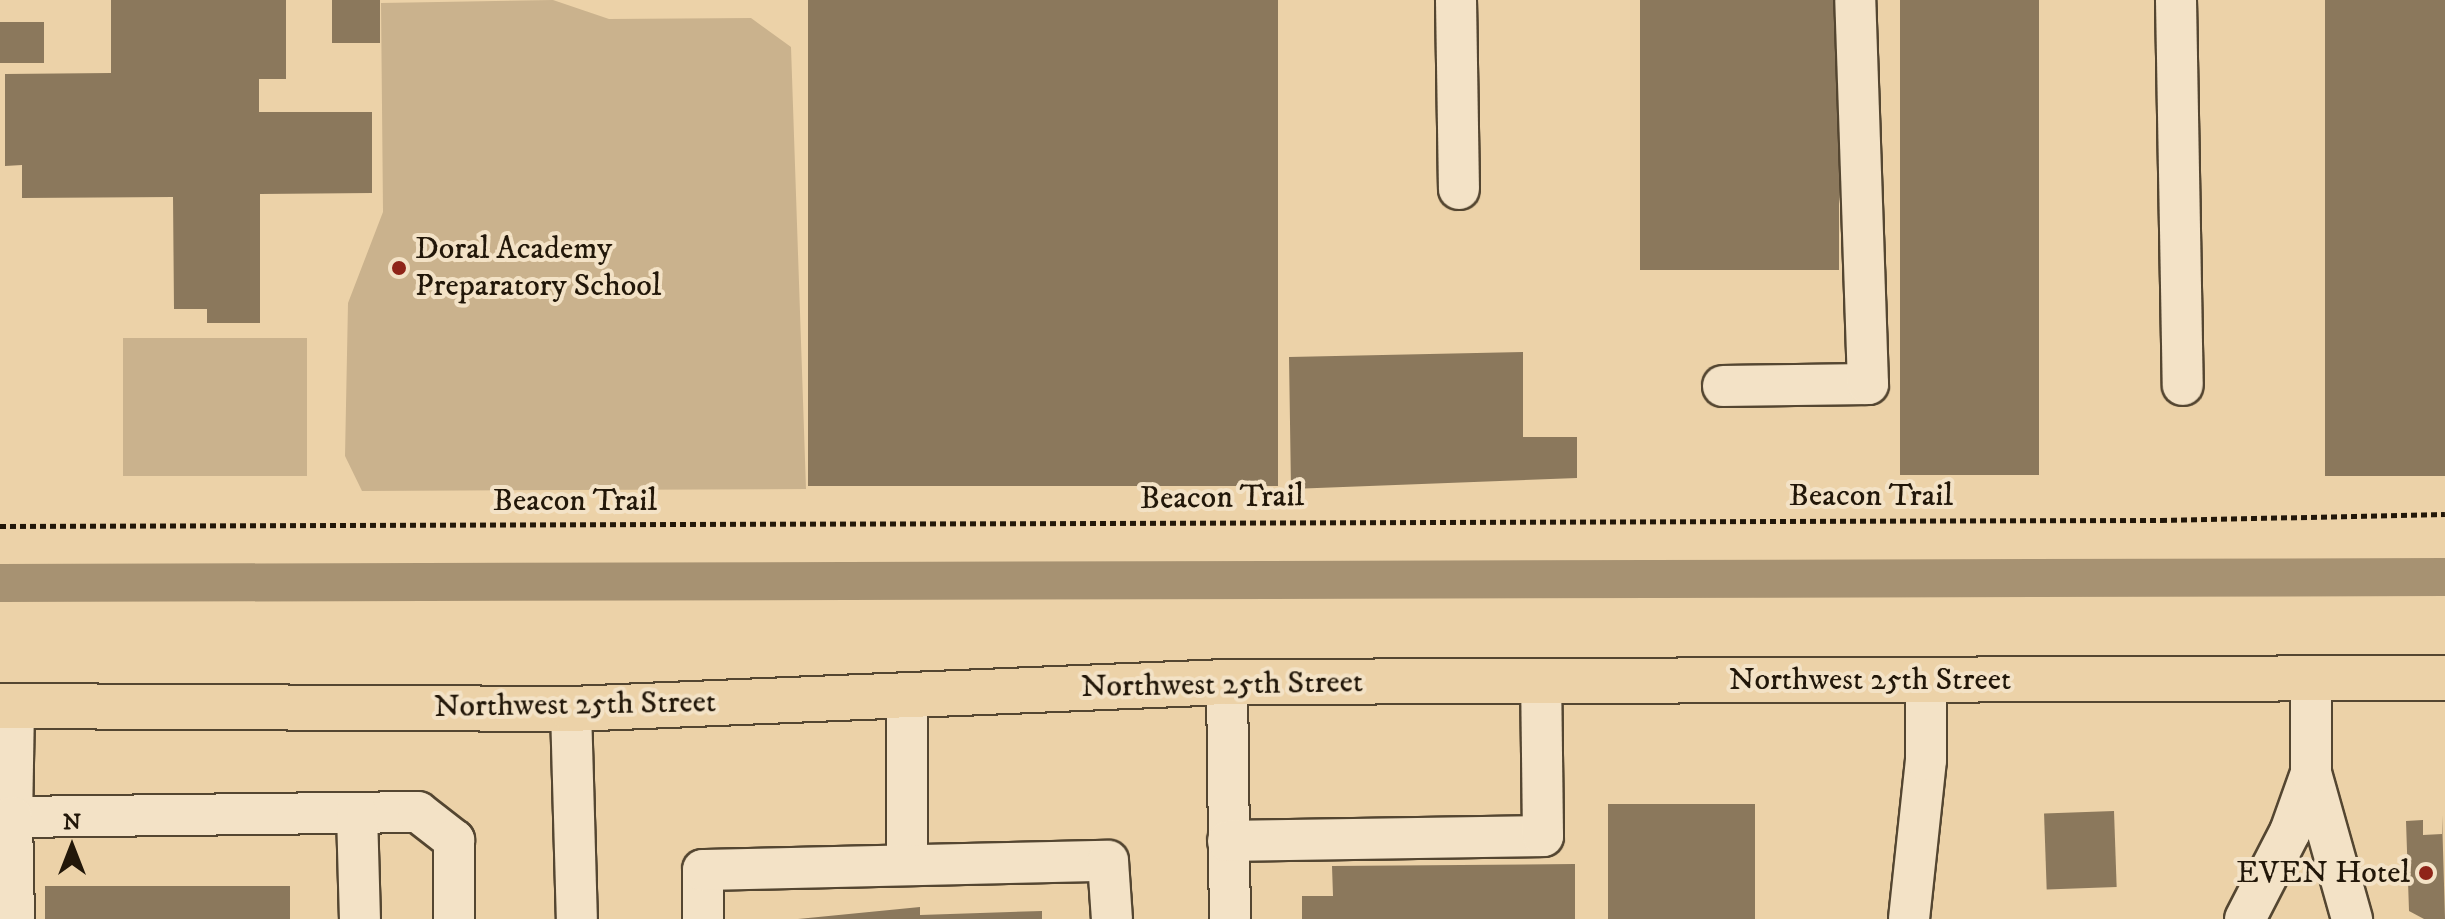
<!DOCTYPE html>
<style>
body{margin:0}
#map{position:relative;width:2445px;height:919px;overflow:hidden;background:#ecd2a8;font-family:"IM FELL DW Pica",serif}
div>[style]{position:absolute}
.green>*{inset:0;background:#cab28d;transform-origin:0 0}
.canal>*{height:38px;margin:-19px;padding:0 19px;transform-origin:19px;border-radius:19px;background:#a79272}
.building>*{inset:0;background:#8b785c;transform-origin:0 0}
.path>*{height:5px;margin-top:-2.5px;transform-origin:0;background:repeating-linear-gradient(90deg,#221709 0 6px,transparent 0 10px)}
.roads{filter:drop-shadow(2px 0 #544631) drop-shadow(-2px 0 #544631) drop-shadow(0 2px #544631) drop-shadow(0 -2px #544631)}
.minor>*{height:40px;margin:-20px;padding:0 20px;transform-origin:20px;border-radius:20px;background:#f3e2c6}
.major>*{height:44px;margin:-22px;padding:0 22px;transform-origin:22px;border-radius:22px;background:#ecd2a8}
.dots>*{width:22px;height:22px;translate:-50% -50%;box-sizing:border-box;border:4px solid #f3e2c6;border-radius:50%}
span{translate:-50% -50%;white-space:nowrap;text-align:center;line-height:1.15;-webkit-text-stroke:8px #f3e2c6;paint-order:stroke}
.poi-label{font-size:32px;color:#221709}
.left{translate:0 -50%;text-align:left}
.right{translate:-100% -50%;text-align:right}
.street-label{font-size:32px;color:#221709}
.north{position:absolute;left:32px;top:807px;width:80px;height:80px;-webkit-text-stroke:6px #f3e2c6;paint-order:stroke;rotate:0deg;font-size:22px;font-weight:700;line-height:32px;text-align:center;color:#221709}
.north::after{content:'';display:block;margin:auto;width:28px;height:36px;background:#221709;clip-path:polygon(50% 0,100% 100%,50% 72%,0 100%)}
</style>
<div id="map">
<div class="green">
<i style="clip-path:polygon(553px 0,609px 19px,751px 18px,791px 47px,806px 489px,362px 491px,345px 456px,348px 303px,383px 212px,381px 3px)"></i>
<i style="left:123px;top:338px;width:184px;height:138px"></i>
</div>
<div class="canal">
<i style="left:0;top:583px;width:2445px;rotate:-0.14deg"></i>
</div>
<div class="building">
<i style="clip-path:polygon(111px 0,286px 0,286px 79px,259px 79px,259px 112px,372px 112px,372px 193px,260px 194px,260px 323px,207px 323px,207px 309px,174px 309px,173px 197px,22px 198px,22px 165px,5px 166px,5px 74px,111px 73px)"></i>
<i style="left:332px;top:0;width:48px;height:43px"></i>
<i style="left:808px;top:0;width:470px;height:486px"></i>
<i style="left:1640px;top:0;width:199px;height:270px"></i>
<i style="left:1900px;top:0;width:139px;height:475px"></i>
<i style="left:2325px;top:0;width:120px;height:476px"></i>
<i style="left:0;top:22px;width:44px;height:41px"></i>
<i style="clip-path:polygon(1523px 352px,1523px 437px,1577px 437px,1577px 478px,1291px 489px,1289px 357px)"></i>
<i style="left:1755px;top:804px;width:115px;height:147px;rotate:90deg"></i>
<i style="left:2114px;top:811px;width:76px;height:70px;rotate:88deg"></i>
<i style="clip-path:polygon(2442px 815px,2445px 919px,2424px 919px,2409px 911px,2406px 821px,2423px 820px,2423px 835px,2442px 834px)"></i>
<i style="clip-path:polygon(1575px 864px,1575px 919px,1302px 919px,1302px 896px,1333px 896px,1332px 866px)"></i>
<i style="left:290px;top:886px;width:33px;height:245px;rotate:90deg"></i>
<i style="clip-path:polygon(920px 907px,920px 915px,1042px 911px,1042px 919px,798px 919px)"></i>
</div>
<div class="path">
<i style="left:0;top:526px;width:2161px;rotate:-0.16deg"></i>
<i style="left:2161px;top:520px;width:284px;rotate:-1.2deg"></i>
</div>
<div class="roads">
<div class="minor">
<i style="left:1456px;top:0;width:189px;rotate:89.1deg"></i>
<i style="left:2176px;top:0;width:385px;rotate:89deg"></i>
<i style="left:1723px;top:386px;width:145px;rotate:-0.8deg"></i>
<i style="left:1868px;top:384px;width:384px;rotate:-91.9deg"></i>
<i style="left:1227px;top:682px;width:237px;rotate:89.3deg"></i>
<i style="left:14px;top:706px;width:111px;rotate:91deg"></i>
<i style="left:12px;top:817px;width:406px;rotate:-0.7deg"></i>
<i style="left:418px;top:812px;width:46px;rotate:37.9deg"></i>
<i style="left:454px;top:840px;width:79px;rotate:90deg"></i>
<i style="left:571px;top:709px;width:210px;rotate:88.4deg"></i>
<i style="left:2311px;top:773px;width:152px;rotate:74.3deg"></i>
<i style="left:357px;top:813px;width:106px;rotate:88.4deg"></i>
<i style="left:12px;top:817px;width:102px;rotate:88.9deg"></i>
<i style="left:1228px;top:841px;width:315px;rotate:-0.9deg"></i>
<i style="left:1543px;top:836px;width:155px;rotate:-90.7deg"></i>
<i style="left:907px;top:865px;width:171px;rotate:-90deg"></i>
<i style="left:703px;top:919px;width:49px;rotate:-90deg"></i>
<i style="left:703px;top:870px;width:405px;rotate:-1.3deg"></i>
<i style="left:1108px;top:861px;width:58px;rotate:86.1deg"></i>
<i style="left:1909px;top:919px;width:160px;rotate:-83.9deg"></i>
<i style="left:1926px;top:760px;width:80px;rotate:-90deg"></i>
<i style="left:2245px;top:919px;width:98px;rotate:-62.7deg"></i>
<i style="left:2290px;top:832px;width:63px;rotate:-70.4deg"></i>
<i style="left:2311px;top:773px;width:95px;rotate:-90deg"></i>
</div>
<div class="major">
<i style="left:0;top:706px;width:571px;rotate:0.3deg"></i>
<i style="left:571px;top:709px;width:657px;rotate:-2.36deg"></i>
<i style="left:1227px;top:682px;width:1218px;rotate:-0.19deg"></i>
</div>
</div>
<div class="dots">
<i style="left:399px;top:268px;background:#8f2418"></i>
<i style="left:2426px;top:873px;background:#8f2418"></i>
</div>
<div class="poi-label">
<span class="left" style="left:415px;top:268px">Doral Academy<br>Preparatory School</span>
<span class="right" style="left:2410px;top:873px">EVEN Hotel</span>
</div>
<div class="street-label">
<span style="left:1871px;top:496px">Beacon Trail</span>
<span style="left:1222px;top:498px;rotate:-1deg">Beacon Trail</span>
<span style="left:575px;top:501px">Beacon Trail</span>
<span style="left:1870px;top:680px">Northwest 25th Street</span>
<span style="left:1222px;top:685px;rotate:-1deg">Northwest 25th Street</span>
<span style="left:575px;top:705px;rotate:-1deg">Northwest 25th Street</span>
</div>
<div class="north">N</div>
</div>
